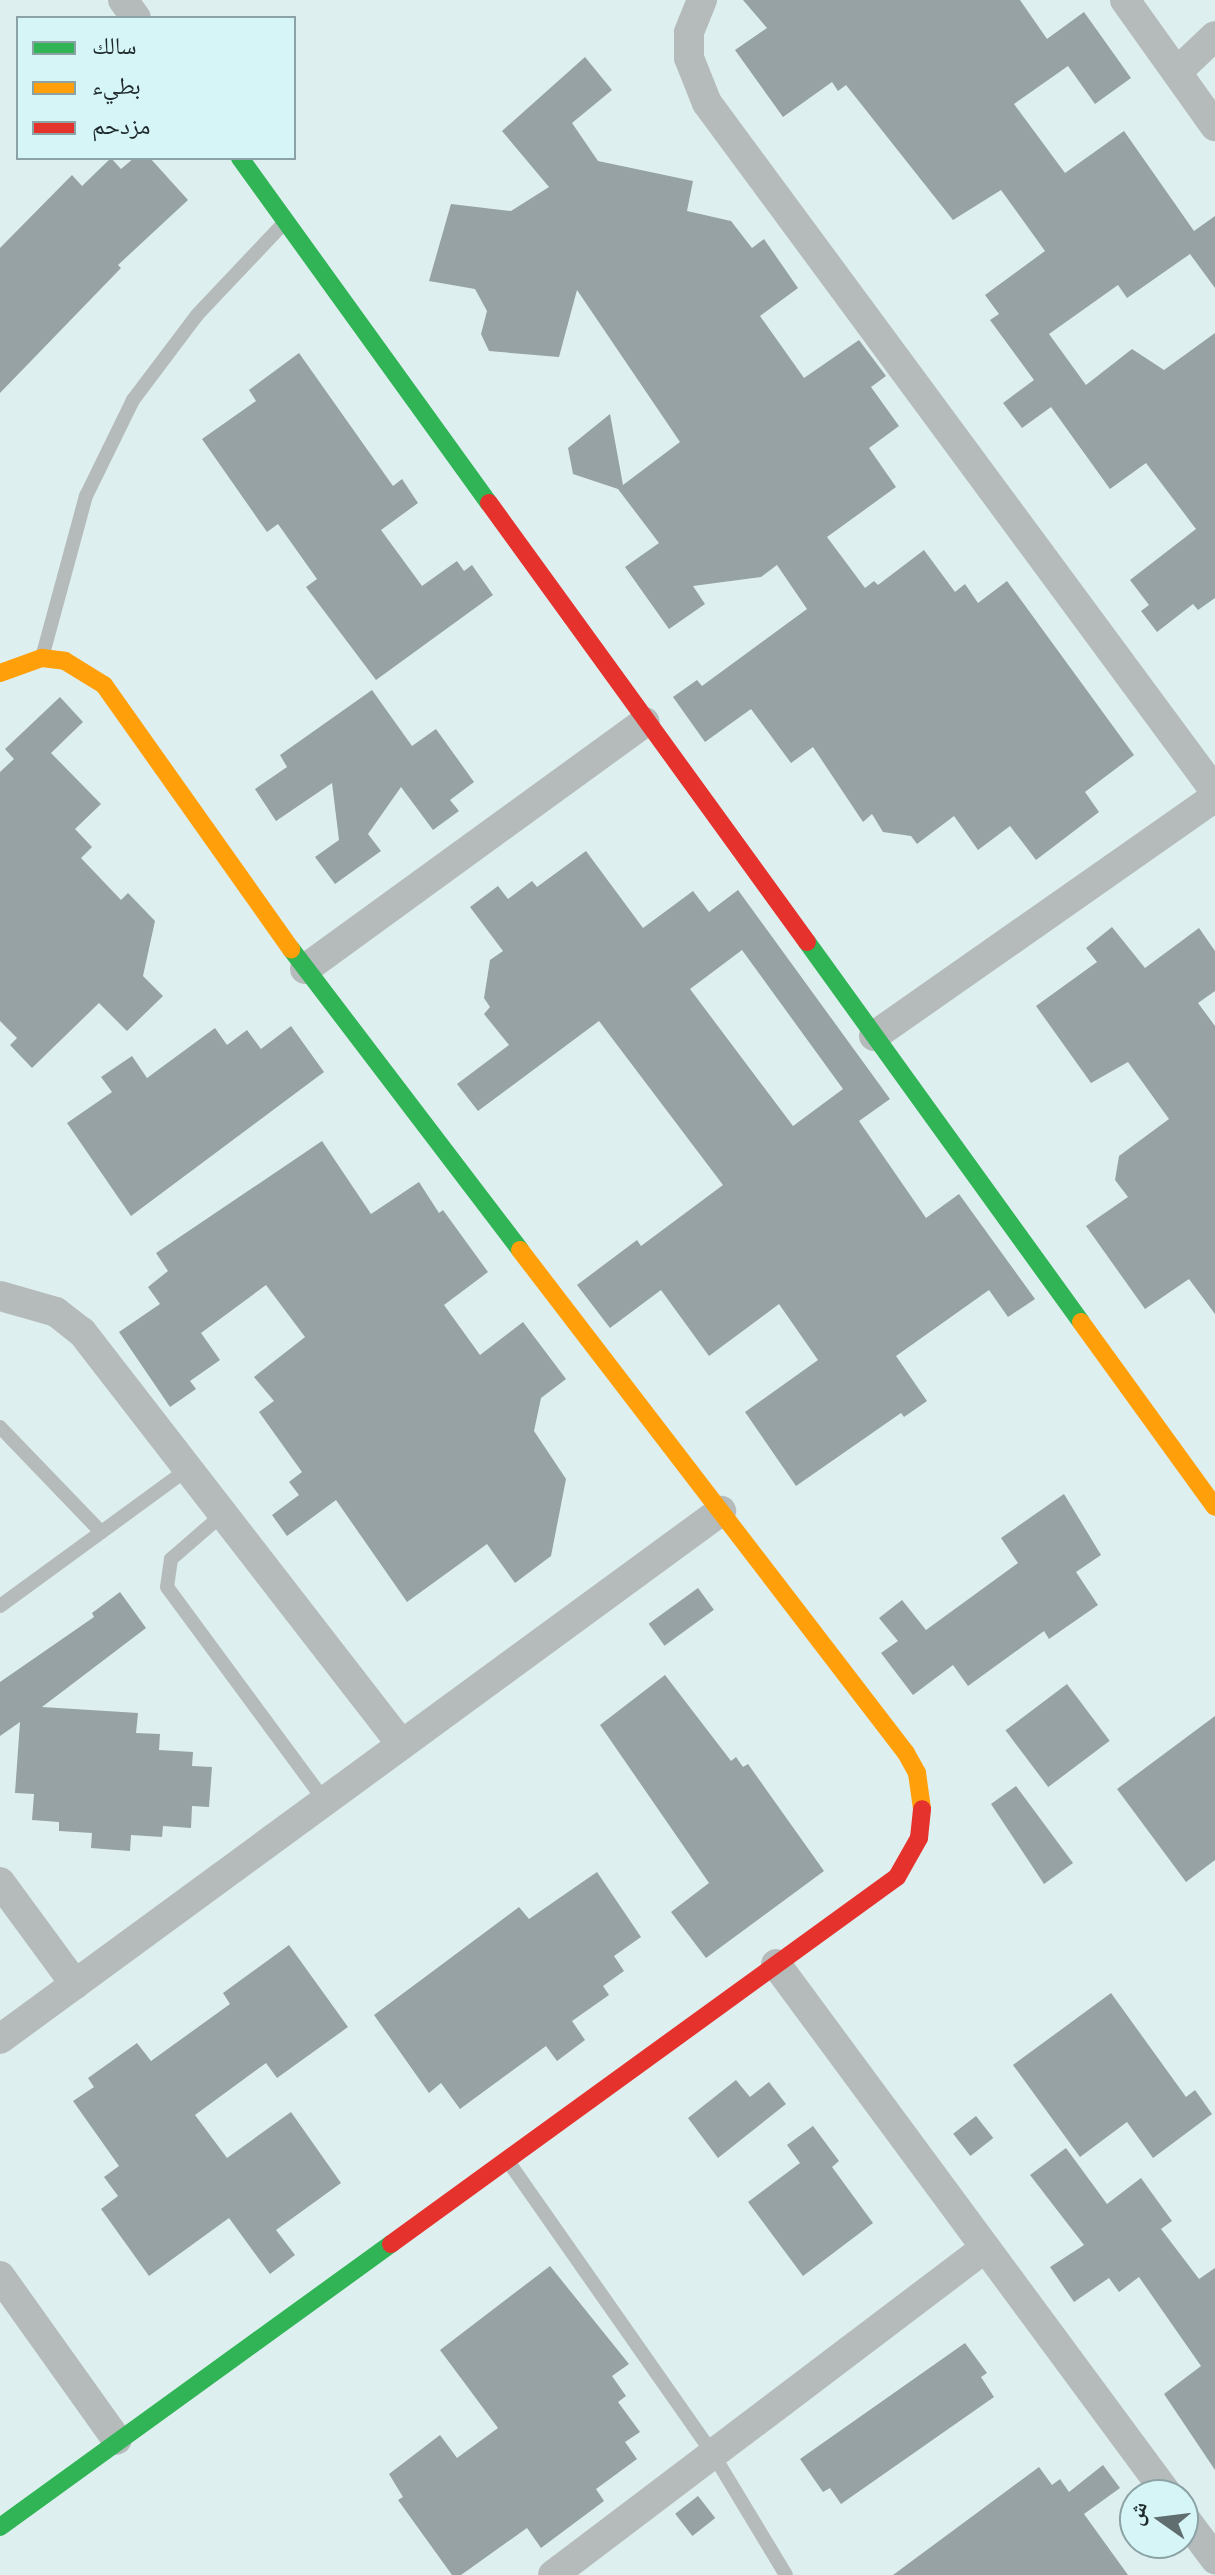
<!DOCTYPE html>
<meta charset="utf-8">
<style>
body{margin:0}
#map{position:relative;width:1215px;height:2575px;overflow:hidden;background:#deefef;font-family:Helvetica,"Noto Naskh Arabic",sans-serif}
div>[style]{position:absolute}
.building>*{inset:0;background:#96a2a4;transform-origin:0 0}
.lane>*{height:14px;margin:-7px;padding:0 7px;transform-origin:7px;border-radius:7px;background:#b5bbba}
.street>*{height:30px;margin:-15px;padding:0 15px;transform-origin:15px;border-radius:15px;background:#b5bbba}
.fast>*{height:18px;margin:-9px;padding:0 9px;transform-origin:9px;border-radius:9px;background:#30b455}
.slow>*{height:18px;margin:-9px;padding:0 9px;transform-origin:9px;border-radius:9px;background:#ff9f0a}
.jam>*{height:18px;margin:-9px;padding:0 9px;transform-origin:9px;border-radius:9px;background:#e5322d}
span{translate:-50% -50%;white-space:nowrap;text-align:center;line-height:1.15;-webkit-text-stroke:8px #d6f5f7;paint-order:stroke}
.legend{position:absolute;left:16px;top:16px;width:280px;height:144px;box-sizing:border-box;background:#d6f5f7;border:2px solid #8ca3a5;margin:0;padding:10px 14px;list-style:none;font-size:24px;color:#1d292a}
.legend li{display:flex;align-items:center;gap:16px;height:40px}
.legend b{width:40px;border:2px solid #8ca3a5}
.north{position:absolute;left:1119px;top:2479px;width:80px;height:80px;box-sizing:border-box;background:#d6f5f7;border:2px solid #8ca3a5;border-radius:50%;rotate:284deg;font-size:22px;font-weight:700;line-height:32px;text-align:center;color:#1d292a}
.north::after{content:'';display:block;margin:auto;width:28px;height:36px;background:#616e6f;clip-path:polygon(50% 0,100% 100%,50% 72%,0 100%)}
</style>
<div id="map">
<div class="building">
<i style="clip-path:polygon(743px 0,1020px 0,1047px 39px,1084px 12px,1131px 78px,1095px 104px,1068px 66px,1014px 104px,1065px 173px,1124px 131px,1194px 231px,1215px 216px,1215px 288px,1190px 254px,1127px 298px,1118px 285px,1049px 334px,1086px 385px,1132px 349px,1164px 370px,1215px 333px,1215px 598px,1198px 610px,1193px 604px,1157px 632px,1141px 611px,1149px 605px,1130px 580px,1196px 529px,1146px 463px,1110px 489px,1051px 407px,1022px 428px,1003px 403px,1034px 380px,990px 320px,999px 314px,985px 295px,1045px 251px,1001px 190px,953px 220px,846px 85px,838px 91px,832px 82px,783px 117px,735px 50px,767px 28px)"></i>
<i style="clip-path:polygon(585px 57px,612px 90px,572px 123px,598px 161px,693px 181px,687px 211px,731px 221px,752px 248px,764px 239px,798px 288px,760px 316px,804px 378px,859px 340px,886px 376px,871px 387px,899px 426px,869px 448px,896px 487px,827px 537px,865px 588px,874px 581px,878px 585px,924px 550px,955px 592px,965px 584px,978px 603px,1007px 581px,1134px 755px,1085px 792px,1099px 812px,1036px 860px,1010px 826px,978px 850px,954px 816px,917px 844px,911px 836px,883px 832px,872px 814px,863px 822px,813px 747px,791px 763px,751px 709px,705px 742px,673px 697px,697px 680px,702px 686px,807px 609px,777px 565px,761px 577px,693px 586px,705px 604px,669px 629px,625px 567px,659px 543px,618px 489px,573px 474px,568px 448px,610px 414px,623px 485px,680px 442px,577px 290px,559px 357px,489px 351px,481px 334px,487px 311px,475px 289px,429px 281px,451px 204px,511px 211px,549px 187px,502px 131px)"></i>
<i style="clip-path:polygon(111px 158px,121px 169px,134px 158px,150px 158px,188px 200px,118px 265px,121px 268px,0 393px,0 248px,72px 175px,82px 186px)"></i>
<i style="clip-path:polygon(299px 353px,393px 486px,402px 479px,418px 503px,381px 530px,422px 586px,457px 561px,464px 571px,472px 565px,493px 595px,376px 680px,306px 587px,317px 579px,278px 524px,267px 532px,202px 439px,256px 401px,249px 390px)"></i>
<i style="clip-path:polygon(372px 690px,412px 746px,436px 729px,474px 782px,450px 800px,459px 811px,433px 830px,401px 787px,368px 834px,381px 851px,335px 884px,315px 857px,339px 840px,332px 783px,276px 821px,255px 789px,287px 767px,280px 755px)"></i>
<i style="clip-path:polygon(60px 697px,83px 722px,51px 753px,101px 804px,75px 829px,92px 847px,81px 858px,121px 900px,128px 893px,155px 921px,143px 976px,163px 996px,127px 1031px,99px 1003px,32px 1068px,10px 1045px,17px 1038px,0 1021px,0 772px,14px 759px,5px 749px)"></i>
<i style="clip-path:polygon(evenodd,586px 851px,643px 928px,693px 891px,709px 912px,738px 890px,890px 1099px,859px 1121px,926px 1218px,959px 1194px,1035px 1299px,1008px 1317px,989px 1290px,896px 1356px,927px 1401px,904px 1417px,901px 1413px,796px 1486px,745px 1412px,818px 1360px,779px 1304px,709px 1356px,661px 1290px,610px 1328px,577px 1285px,637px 1240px,641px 1246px,723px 1185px,599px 1021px,478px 1111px,457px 1084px,509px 1045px,484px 1014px,490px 1007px,484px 998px,490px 960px,503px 951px,470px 907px,498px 886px,508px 899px,532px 881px,537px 887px,586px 851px,742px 950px,843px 1089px,793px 1126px,690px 989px,742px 950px)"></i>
<i style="clip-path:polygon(1112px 927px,1145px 968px,1199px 928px,1215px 951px,1215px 991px,1198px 1003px,1215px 1026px,1215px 1314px,1189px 1279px,1145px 1309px,1086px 1226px,1128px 1197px,1115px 1180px,1119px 1156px,1169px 1119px,1128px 1062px,1091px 1083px,1036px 1006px,1097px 962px,1086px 948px)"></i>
<i style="clip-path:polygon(291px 1026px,324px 1072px,131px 1216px,67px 1123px,112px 1092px,101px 1077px,132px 1056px,147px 1078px,215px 1028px,227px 1045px,247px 1030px,261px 1049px)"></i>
<i style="clip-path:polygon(322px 1141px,371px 1214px,419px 1182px,439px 1213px,443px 1210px,488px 1272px,444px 1305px,480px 1355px,523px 1322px,566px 1379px,541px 1398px,534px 1431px,566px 1479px,551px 1556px,515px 1583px,487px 1544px,407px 1602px,336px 1500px,287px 1536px,272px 1515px,299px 1495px,289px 1482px,302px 1472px,259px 1412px,274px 1401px,254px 1377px,305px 1337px,266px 1285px,201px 1333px,220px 1360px,190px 1381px,196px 1389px,170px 1407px,119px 1332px,160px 1304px,148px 1287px,168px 1271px,156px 1253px)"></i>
<i style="clip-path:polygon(1064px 1494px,1101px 1555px,1076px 1572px,1098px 1605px,1049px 1639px,1044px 1631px,968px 1686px,953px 1665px,913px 1695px,881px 1653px,898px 1641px,879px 1618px,902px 1600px,926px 1630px,1018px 1563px,1001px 1538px)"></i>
<i style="left:698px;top:1588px;width:27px;height:61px;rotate:54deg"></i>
<i style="clip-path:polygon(120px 1592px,146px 1628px,42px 1707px,138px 1713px,136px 1733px,160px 1734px,159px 1750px,193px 1752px,192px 1766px,212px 1767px,209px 1807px,192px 1806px,191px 1828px,163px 1826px,162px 1837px,131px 1835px,130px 1851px,91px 1848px,92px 1833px,59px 1831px,59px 1822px,32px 1820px,34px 1794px,15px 1793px,20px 1722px,0 1736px,0 1682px,94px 1617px,92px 1613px)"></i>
<i style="clip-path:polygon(665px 1675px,731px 1761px,736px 1757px,743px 1767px,748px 1764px,824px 1871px,706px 1958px,671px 1912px,709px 1883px,600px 1725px)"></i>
<i style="left:1067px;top:1684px;width:71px;height:77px;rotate:53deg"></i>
<i style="clip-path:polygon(1215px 1716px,1215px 1860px,1186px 1882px,1117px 1789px)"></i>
<i style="clip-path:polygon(1016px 1786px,1073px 1863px,1044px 1884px,991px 1804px)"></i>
<i style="clip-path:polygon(597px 1872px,641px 1937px,614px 1956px,624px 1971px,603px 1986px,609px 1995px,572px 2021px,585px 2040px,557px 2061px,546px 2046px,460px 2109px,441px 2083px,429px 2093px,374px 2015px,519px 1907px,529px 1919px)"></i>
<i style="clip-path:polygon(289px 1945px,348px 2027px,277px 2078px,266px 2063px,195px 2115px,227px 2158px,291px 2112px,341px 2183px,276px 2230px,295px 2255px,270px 2274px,229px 2218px,149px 2276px,101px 2209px,118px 2196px,104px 2177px,119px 2166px,73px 2101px,94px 2087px,88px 2078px,137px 2043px,151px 2061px,230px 2004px,223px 1993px)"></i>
<i style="clip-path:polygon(1111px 1993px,1186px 2097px,1195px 2090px,1212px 2114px,1153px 2158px,1127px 2122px,1080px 2157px,1013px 2065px)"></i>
<i style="clip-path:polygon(736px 2080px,750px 2097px,769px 2082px,786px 2104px,718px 2158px,688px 2118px)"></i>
<i style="left:976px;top:2116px;width:28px;height:29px;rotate:52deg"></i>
<i style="clip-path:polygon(813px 2126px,839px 2161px,832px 2167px,873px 2223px,803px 2276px,748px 2202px,800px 2163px,787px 2145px)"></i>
<i style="clip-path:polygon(1066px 2148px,1107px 2204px,1141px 2178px,1172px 2221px,1161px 2229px,1199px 2279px,1215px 2268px,1215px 2470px,1164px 2394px,1201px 2366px,1139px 2277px,1119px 2292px,1109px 2278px,1074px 2302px,1050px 2267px,1084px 2245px,1030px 2175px)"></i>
<i style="clip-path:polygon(550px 2266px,629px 2364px,612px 2376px,626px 2396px,618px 2402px,640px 2432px,625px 2442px,637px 2459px,596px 2489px,604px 2501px,541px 2548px,527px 2528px,461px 2575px,452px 2575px,398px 2500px,403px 2497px,389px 2474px,440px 2435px,457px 2458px,498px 2428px,440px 2350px)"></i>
<i style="clip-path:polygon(965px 2343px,987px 2373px,981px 2377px,994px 2397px,841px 2504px,830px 2488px,823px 2492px,800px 2459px)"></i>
<i style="clip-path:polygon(1103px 2465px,1120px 2488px,1084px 2514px,1128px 2575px,893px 2575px,1039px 2467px,1052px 2485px,1060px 2479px,1069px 2492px)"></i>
<i style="left:698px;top:2496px;width:28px;height:29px;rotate:52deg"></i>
</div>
<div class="lane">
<i style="left:43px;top:654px;width:164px;rotate:-74.8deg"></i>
<i style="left:86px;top:496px;width:107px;rotate:-63.9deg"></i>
<i style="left:133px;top:400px;width:106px;rotate:-53deg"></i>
<i style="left:197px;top:315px;width:127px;rotate:-46.6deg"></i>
<i style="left:0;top:1427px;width:146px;rotate:46.1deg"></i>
<i style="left:223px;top:1514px;width:69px;rotate:139.1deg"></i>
<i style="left:171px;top:1559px;width:28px;rotate:98deg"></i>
<i style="left:167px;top:1587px;width:266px;rotate:53.6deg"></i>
<i style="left:0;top:1606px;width:233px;rotate:-36.1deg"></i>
<i style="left:510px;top:2164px;width:354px;rotate:55deg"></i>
<i style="left:713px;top:2454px;width:141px;rotate:58.9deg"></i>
</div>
<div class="street">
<i style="left:123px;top:0;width:22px;rotate:54deg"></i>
<i style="left:702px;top:0;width:35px;rotate:112deg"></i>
<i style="left:689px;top:33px;width:25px;rotate:90deg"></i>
<i style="left:689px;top:58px;width:48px;rotate:68.2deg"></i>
<i style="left:707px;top:103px;width:855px;rotate:53.56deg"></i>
<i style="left:1125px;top:0;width:155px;rotate:54.5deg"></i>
<i style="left:1177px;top:72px;width:52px;rotate:-43.5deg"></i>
<i style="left:305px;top:969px;width:420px;rotate:-36deg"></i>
<i style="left:874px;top:1036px;width:416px;rotate:-35deg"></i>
<i style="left:0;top:1296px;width:58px;rotate:15.9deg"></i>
<i style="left:56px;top:1312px;width:33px;rotate:38deg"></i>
<i style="left:82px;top:1332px;width:522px;rotate:52.23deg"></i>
<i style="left:0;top:1882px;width:127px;rotate:53.7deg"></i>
<i style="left:776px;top:1964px;width:660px;rotate:53.56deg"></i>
<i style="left:0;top:2039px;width:894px;rotate:-36.22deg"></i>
<i style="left:0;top:2276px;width:201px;rotate:54.5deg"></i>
<i style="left:1183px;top:2516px;width:54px;rotate:53.3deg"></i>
<i style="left:553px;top:2575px;width:542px;rotate:-37.12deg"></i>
</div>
<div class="fast">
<i style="left:240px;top:158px;width:425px;rotate:54.2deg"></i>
<i style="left:807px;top:942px;width:468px;rotate:54.2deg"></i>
<i style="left:291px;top:949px;width:378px;rotate:52.7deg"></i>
<i style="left:0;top:2527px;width:483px;rotate:-35.9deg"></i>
</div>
<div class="slow">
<i style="left:0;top:673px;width:45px;rotate:-19.7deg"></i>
<i style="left:42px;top:658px;width:23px;rotate:7deg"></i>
<i style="left:65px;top:661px;width:46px;rotate:31.6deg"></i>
<i style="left:104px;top:685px;width:324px;rotate:54.7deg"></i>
<i style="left:520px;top:1250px;width:634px;rotate:52.5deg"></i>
<i style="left:906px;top:1753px;width:23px;rotate:61deg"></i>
<i style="left:917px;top:1773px;width:36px;rotate:82deg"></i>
<i style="left:1081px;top:1322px;width:228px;rotate:54.1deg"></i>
</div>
<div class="jam">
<i style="left:489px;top:503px;width:542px;rotate:54.08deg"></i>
<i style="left:391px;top:2244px;width:625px;rotate:-35.95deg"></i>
<i style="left:897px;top:1877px;width:45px;rotate:-60.6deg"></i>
<i style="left:919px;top:1838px;width:29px;rotate:-84deg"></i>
</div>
<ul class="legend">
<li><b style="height:10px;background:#30b455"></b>سالك</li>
<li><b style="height:10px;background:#ff9f0a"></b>بطيء</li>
<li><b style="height:10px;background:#e5322d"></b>مزدحم</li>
</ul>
<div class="north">ش</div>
</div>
